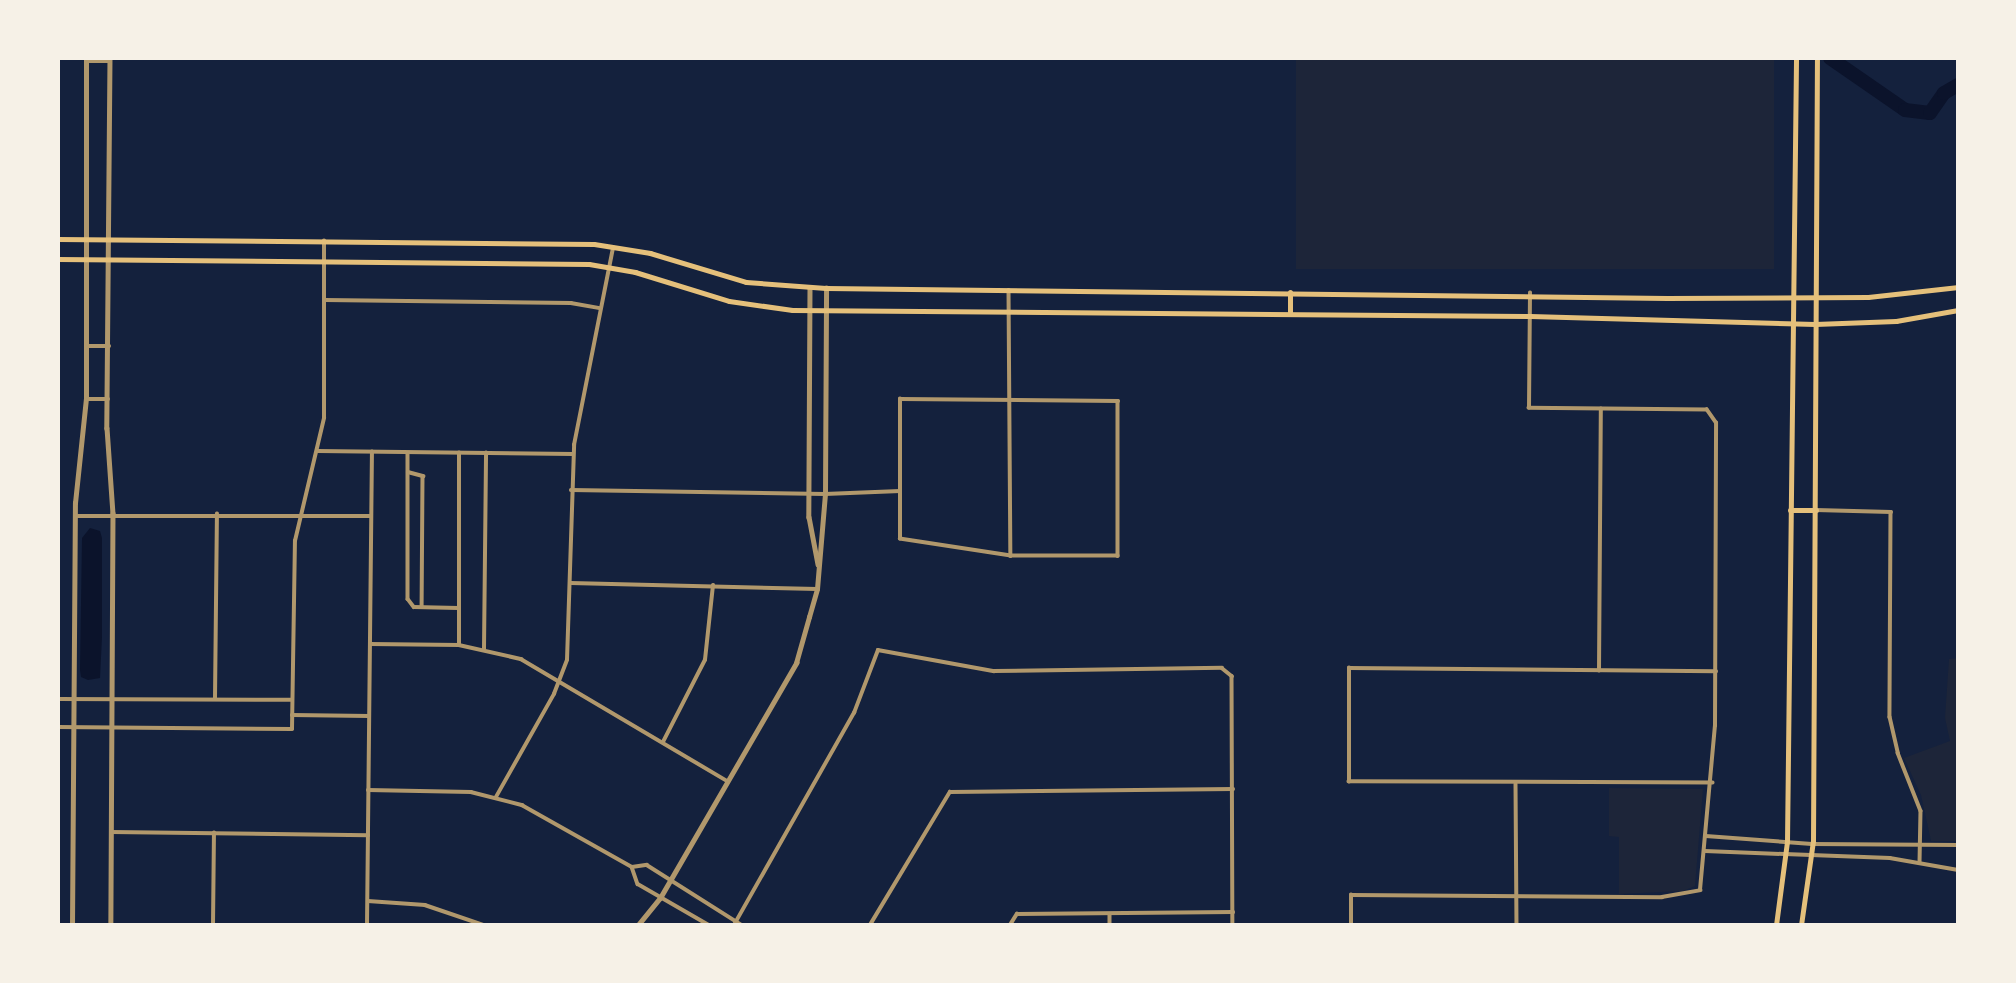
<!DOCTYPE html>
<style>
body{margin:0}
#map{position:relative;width:2016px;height:983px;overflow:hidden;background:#14213d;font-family:Arial,sans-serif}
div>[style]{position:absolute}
.green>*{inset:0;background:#1d2539;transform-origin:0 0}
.water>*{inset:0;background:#0b132b}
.river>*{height:14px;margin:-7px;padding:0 7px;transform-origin:7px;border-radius:7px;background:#0b132b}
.minor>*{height:3.5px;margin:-1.75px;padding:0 1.75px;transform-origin:1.75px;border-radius:1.75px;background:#b1986c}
.tertiary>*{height:4.5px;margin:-2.25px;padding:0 2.25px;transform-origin:2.25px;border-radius:2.25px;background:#b1986c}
.secondary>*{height:5px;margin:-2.5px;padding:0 2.5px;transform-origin:2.5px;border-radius:2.5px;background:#e5c07b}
span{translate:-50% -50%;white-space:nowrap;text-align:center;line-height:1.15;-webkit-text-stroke:5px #f6f1e7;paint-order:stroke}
.frame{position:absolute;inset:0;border:60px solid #f6f1e7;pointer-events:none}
</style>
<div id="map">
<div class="green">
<i style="left:1296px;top:58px;width:478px;height:211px"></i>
<i style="clip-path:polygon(1958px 658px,1958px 841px,1931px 841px,1921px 795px,1904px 758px,1950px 741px,1945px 718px,1949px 659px)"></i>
<i style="clip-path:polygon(1609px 788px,1703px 789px,1695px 886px,1683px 891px,1619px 894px,1619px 837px,1609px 836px)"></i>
</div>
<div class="water">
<i style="clip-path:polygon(90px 528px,100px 531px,102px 538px,102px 637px,100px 678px,88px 680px,81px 677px,80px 670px,82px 538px)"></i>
</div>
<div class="river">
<i style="left:1830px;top:58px;width:91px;rotate:34.7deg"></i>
<i style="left:1905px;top:110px;width:25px;rotate:7deg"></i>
<i style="left:1930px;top:113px;width:24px;rotate:-55deg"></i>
<i style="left:1944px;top:93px;width:16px;rotate:-30deg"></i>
</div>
<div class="minor">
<i style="left:1009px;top:290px;width:266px;rotate:89.6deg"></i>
<i style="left:325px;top:300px;width:246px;rotate:0.7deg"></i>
<i style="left:571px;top:303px;width:29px;rotate:10deg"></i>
<i style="left:900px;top:399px;width:218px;rotate:0.5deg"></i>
<i style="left:1118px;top:401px;width:155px;rotate:90deg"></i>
<i style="left:1118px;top:556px;width:107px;rotate:180deg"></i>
<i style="left:1011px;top:556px;width:112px;rotate:-171.3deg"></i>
<i style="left:900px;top:539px;width:140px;rotate:-90deg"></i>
<i style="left:318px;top:451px;width:255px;rotate:0.7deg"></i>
<i style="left:408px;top:453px;width:146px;rotate:90deg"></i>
<i style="left:408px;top:599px;width:10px;rotate:53deg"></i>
<i style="left:414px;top:607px;width:44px;rotate:1.3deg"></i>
<i style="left:408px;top:472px;width:16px;rotate:15deg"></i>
<i style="left:423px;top:476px;width:131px;rotate:90.4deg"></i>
<i style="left:571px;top:490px;width:254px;rotate:0.9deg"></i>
<i style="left:825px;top:494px;width:75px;rotate:-2.3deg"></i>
<i style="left:1816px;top:510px;width:75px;rotate:1.5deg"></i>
<i style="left:1891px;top:512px;width:205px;rotate:90.3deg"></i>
<i style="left:1890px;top:717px;width:37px;rotate:77deg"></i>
<i style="left:1898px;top:753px;width:62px;rotate:68.4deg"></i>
<i style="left:1921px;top:811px;width:52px;rotate:91.1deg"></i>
<i style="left:76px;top:516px;width:295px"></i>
<i style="left:571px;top:583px;width:246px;rotate:1.4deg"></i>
<i style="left:370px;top:644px;width:89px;rotate:0.6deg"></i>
<i style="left:459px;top:645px;width:64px;rotate:12.7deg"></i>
<i style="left:521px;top:659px;width:239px;rotate:30.6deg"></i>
<i style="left:459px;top:645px;width:192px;rotate:-90deg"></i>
<i style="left:484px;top:649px;width:196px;rotate:-89.4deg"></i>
<i style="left:1599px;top:671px;width:262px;rotate:-89.6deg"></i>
<i style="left:58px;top:699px;width:234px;rotate:0.2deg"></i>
<i style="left:215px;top:699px;width:185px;rotate:-89.4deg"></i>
<i style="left:292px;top:715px;width:77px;rotate:0.7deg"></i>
<i style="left:58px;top:727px;width:234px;rotate:0.5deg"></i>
<i style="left:292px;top:729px;width:188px;rotate:-89.1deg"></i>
<i style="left:295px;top:541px;width:126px;rotate:-76.7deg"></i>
<i style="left:324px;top:418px;width:177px;rotate:-90deg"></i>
<i style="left:663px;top:742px;width:92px;rotate:-62.9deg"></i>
<i style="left:705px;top:660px;width:75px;rotate:-83.9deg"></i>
<i style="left:1713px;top:783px;width:364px;rotate:-179.8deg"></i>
<i style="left:1349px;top:782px;width:114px;rotate:-90deg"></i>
<i style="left:1349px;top:668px;width:367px;rotate:0.5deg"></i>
<i style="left:1516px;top:784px;width:141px;rotate:89.6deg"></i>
<i style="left:368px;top:790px;width:103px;rotate:1.1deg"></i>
<i style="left:471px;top:792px;width:53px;rotate:14.3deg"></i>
<i style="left:522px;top:805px;width:126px;rotate:29.4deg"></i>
<i style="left:632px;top:867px;width:15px;rotate:-8deg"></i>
<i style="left:647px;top:865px;width:112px;rotate:32.3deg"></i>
<i style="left:496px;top:797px;width:118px;rotate:-60.6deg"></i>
<i style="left:554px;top:694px;width:36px;rotate:-69deg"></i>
<i style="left:567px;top:660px;width:215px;rotate:-88.1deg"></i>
<i style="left:574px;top:445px;width:201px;rotate:-78.8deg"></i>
<i style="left:111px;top:832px;width:257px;rotate:0.7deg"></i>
<i style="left:1706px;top:836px;width:106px;rotate:4.3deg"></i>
<i style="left:1812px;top:844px;width:146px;rotate:0.4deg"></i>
<i style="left:1705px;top:851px;width:185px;rotate:2.2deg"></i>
<i style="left:1890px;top:858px;width:69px;rotate:10deg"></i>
<i style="left:632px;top:867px;width:18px;rotate:71deg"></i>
<i style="left:638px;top:884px;width:82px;rotate:30deg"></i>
<i style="left:368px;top:901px;width:57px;rotate:4deg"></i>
<i style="left:425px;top:905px;width:62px;rotate:18.7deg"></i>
<i style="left:1110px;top:914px;width:11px;rotate:90deg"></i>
<i style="left:213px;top:925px;width:92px;rotate:-89.4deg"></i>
<i style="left:367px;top:925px;width:473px;rotate:-89.4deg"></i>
<i style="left:734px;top:925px;width:244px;rotate:-60.5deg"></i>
<i style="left:854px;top:713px;width:67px;rotate:-69.1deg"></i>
<i style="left:878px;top:650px;width:118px;rotate:10.3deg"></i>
<i style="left:994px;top:671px;width:228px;rotate:-0.8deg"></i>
<i style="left:1222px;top:668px;width:13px;rotate:39deg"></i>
<i style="left:1232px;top:676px;width:249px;rotate:89.8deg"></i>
<i style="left:870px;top:925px;width:155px;rotate:-59deg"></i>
<i style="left:950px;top:792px;width:283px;rotate:-0.6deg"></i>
<i style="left:1010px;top:925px;width:13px;rotate:-58deg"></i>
<i style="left:1017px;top:914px;width:216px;rotate:-0.5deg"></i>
<i style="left:1351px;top:925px;width:30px;rotate:-90deg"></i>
<i style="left:1351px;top:895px;width:311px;rotate:0.4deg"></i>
<i style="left:1662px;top:897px;width:39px;rotate:-10deg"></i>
<i style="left:1700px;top:890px;width:165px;rotate:-84.8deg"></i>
<i style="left:1715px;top:726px;width:303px;rotate:-89.8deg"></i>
<i style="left:1716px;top:423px;width:16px;rotate:-125deg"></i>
<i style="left:1707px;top:410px;width:178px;rotate:-179.4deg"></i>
<i style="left:1529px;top:408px;width:115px;rotate:-89.5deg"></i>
</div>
<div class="tertiary">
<i style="left:110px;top:58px;width:370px;rotate:90.5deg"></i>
<i style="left:107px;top:428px;width:85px;rotate:86deg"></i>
<i style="left:113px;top:513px;width:412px;rotate:90.3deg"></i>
<i style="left:86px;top:61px;width:24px"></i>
<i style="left:810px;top:288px;width:229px;rotate:90.3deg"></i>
<i style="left:809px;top:517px;width:48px;rotate:79.2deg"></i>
<i style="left:86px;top:346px;width:23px"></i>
<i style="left:86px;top:399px;width:22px"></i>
<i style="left:72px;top:925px;width:422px;rotate:-89.6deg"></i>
<i style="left:75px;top:503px;width:105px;rotate:-84deg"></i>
<i style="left:86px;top:399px;width:341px;rotate:-90deg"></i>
<i style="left:638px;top:925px;width:35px;rotate:-51deg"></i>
<i style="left:660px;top:898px;width:272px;rotate:-59.9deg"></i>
<i style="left:796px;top:663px;width:48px;rotate:-74.2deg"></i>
<i style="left:809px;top:617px;width:29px;rotate:-74deg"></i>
<i style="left:817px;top:589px;width:95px;rotate:-85.2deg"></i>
<i style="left:825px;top:494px;width:206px;rotate:-89.7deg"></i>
</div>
<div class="secondary">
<i style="left:58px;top:239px;width:536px;rotate:0.53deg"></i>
<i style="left:594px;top:244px;width:57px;rotate:9.1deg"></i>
<i style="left:650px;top:253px;width:100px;rotate:16.8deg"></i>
<i style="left:746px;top:282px;width:80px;rotate:4.3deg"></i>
<i style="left:826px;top:288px;width:841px;rotate:0.68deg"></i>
<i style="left:1667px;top:298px;width:201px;rotate:-0.3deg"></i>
<i style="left:1868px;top:297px;width:91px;rotate:-6.3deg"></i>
<i style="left:58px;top:259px;width:531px;rotate:0.54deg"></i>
<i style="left:589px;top:264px;width:47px;rotate:9.9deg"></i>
<i style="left:635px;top:272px;width:98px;rotate:17.1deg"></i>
<i style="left:729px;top:301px;width:64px;rotate:8.1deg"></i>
<i style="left:792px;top:310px;width:738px;rotate:0.47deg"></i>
<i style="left:1530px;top:316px;width:285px;rotate:1.6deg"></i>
<i style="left:1815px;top:324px;width:81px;rotate:-2.1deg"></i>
<i style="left:1896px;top:321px;width:63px;rotate:-10.1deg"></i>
<i style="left:1290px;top:314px;width:22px;rotate:-90deg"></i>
<i style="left:1790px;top:510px;width:26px"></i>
<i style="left:1776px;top:925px;width:84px;rotate:-82.5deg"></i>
<i style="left:1787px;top:842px;width:784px;rotate:-89.34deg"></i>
<i style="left:1801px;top:925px;width:85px;rotate:-81.9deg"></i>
<i style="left:1813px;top:841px;width:783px;rotate:-89.71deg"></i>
</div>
<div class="frame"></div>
</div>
